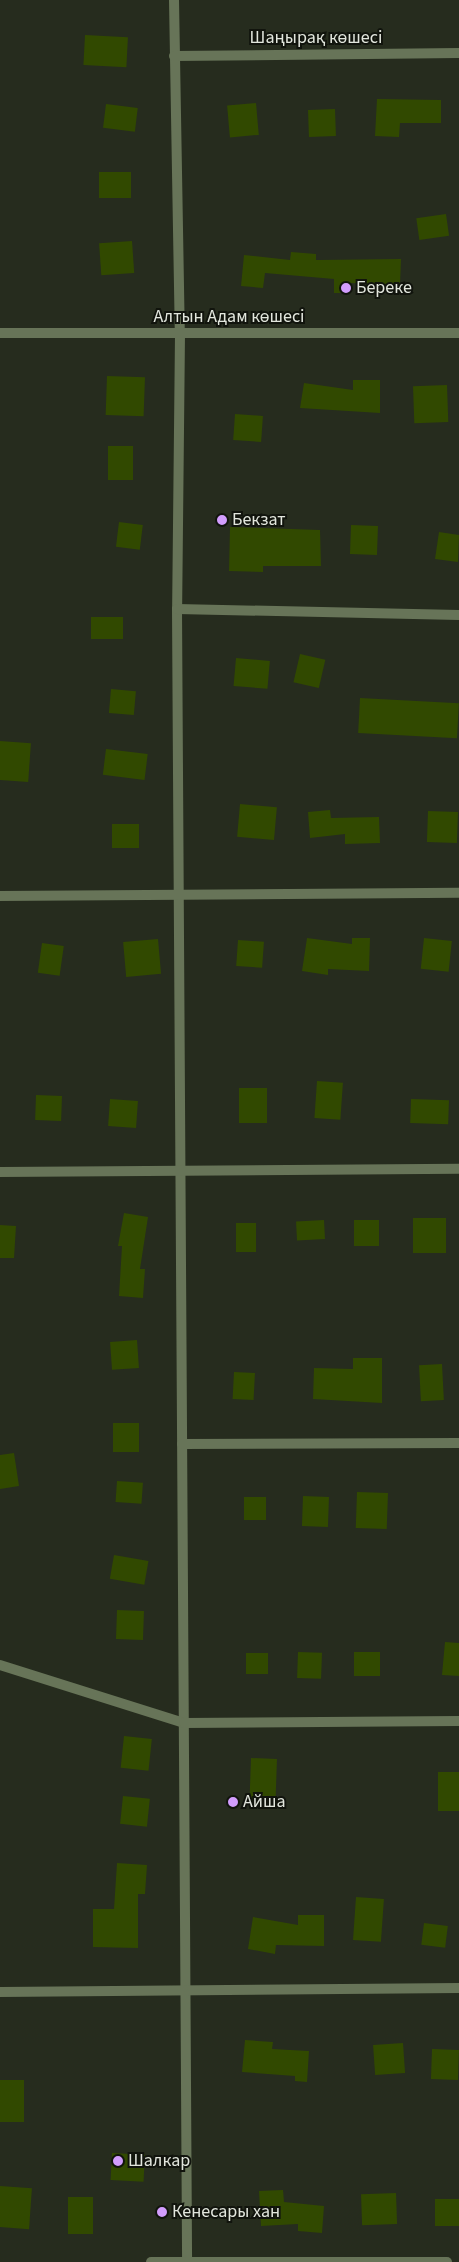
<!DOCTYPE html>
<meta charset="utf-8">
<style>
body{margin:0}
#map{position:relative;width:459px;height:2262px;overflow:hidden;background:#262c1e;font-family:"Source Sans 3",sans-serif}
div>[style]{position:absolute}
.building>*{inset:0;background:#314900;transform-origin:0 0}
.minor>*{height:10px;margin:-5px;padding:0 5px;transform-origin:5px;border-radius:5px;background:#677458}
.dots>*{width:14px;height:14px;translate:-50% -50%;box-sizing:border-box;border:2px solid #11140d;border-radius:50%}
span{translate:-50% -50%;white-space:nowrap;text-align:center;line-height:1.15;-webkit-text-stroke:4px #11140d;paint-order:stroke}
.street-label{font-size:18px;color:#e2e6dd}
.poi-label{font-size:18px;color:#e2e6dd}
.left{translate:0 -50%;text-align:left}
</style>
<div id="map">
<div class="building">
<i style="left:85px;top:35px;width:43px;height:30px;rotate:3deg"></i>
<i style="clip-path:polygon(377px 99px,441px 100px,441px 123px,400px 123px,399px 137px,375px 136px)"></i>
<i style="left:256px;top:103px;width:32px;height:29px;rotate:85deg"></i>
<i style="left:106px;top:104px;width:32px;height:24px;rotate:7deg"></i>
<i style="left:335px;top:109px;width:27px;height:27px;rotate:88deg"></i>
<i style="left:99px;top:172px;width:32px;height:26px"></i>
<i style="left:446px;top:214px;width:22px;height:30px;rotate:82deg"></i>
<i style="left:132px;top:241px;width:32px;height:33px;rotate:86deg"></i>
<i style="clip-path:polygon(291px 252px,316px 254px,316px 260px,401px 259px,400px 285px,349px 283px,349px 293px,334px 293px,334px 279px,265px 273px,263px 288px,241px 286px,244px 255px,290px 260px)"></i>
<i style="left:107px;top:376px;width:38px;height:39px;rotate:2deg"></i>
<i style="clip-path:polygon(353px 380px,380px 380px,380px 413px,300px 408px,304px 383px,353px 390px)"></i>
<i style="left:447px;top:385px;width:37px;height:34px;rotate:88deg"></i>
<i style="left:235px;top:414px;width:28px;height:26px;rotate:4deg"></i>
<i style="left:108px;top:446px;width:25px;height:34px"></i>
<i style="left:119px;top:522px;width:24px;height:25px;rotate:7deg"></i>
<i style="left:351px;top:525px;width:27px;height:29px;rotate:2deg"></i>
<i style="clip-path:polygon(230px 527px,320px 530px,321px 566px,263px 566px,263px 572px,229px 571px)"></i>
<i style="clip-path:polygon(439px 532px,459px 535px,458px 562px,435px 559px)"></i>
<i style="left:91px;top:617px;width:32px;height:22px"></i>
<i style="left:300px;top:654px;width:26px;height:29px;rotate:13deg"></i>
<i style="left:236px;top:658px;width:34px;height:28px;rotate:5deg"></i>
<i style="left:111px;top:689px;width:25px;height:24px;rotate:5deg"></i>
<i style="left:360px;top:698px;width:99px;height:35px;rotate:3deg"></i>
<i style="left:0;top:741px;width:31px;height:39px;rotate:4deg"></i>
<i style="left:106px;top:749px;width:42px;height:26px;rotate:7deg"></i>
<i style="left:240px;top:804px;width:37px;height:33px;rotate:5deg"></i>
<i style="clip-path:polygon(330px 810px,331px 818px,379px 817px,380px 843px,345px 844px,345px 834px,310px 838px,308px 812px)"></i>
<i style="left:428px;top:811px;width:30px;height:31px;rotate:2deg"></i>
<i style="left:112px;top:824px;width:27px;height:24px"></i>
<i style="clip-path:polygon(307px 938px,352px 944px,352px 938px,370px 938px,369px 971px,328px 969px,328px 975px,302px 971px)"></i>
<i style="left:424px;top:938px;width:28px;height:31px;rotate:6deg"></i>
<i style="left:158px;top:939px;width:35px;height:35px;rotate:85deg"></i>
<i style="left:238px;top:940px;width:26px;height:26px;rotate:4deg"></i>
<i style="left:42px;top:943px;width:22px;height:30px;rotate:8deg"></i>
<i style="left:317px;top:1081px;width:26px;height:37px;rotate:4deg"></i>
<i style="left:239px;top:1088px;width:28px;height:35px"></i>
<i style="left:36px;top:1095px;width:26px;height:25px;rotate:2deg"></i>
<i style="left:110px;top:1099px;width:28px;height:27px;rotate:4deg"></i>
<i style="left:411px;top:1099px;width:38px;height:24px;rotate:2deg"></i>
<i style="clip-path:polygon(124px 1213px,148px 1217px,140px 1269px,145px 1269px,143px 1298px,119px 1296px,122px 1246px,118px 1246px)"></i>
<i style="left:413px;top:1218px;width:33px;height:35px"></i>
<i style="left:324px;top:1220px;width:19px;height:28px;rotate:87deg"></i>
<i style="left:354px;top:1220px;width:25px;height:26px"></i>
<i style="left:236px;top:1223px;width:20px;height:29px"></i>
<i style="clip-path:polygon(0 1225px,16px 1226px,14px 1258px,0 1258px)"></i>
<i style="left:137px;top:1340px;width:28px;height:27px;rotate:86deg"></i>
<i style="clip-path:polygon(353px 1358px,382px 1358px,382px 1403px,313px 1399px,314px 1368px,353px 1369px)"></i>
<i style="left:442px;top:1364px;width:36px;height:23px;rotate:87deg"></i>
<i style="left:234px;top:1372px;width:21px;height:27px;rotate:3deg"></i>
<i style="left:113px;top:1423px;width:26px;height:29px"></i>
<i style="clip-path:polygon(14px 1453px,19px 1486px,0 1489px,0 1455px)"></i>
<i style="left:117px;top:1481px;width:26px;height:21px;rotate:4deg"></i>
<i style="left:357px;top:1492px;width:31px;height:36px;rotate:2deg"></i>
<i style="left:303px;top:1496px;width:26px;height:30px;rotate:2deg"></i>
<i style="left:244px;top:1497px;width:22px;height:23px"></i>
<i style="left:114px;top:1555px;width:35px;height:24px;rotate:10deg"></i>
<i style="left:117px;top:1610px;width:27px;height:29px;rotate:2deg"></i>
<i style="clip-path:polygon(445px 1642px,459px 1643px,459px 1676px,442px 1675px)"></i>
<i style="left:298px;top:1652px;width:24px;height:26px;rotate:2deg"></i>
<i style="left:354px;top:1652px;width:26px;height:24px"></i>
<i style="left:246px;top:1653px;width:22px;height:21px"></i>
<i style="left:124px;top:1736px;width:28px;height:32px;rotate:6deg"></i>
<i style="left:251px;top:1758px;width:26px;height:44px;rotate:2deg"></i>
<i style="left:459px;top:1772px;width:39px;height:21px;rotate:90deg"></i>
<i style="left:123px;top:1796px;width:27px;height:28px;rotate:6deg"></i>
<i style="clip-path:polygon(117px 1863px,147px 1865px,145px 1894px,138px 1894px,138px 1948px,93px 1947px,93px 1909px,114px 1909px)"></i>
<i style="left:356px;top:1897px;width:28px;height:43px;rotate:4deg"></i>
<i style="clip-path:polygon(298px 1915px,324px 1915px,324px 1946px,276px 1945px,275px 1954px,248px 1949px,253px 1917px,298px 1925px)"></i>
<i style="left:424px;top:1923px;width:24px;height:22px;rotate:7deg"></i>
<i style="clip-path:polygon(245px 2040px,273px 2042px,272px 2049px,309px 2051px,307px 2082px,295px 2081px,295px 2076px,242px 2072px)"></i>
<i style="left:403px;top:2043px;width:30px;height:30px;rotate:86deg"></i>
<i style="left:432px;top:2049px;width:27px;height:30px;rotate:2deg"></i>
<i style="left:0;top:2080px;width:24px;height:42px"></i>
<i style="left:112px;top:2153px;width:33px;height:27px;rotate:3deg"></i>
<i style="left:0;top:2186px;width:32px;height:41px;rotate:4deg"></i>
<i style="clip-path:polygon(283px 2190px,284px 2202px,324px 2206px,322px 2233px,298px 2231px,298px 2224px,261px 2226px,259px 2191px)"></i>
<i style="left:396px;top:2193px;width:31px;height:35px;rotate:88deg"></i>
<i style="left:68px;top:2197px;width:25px;height:37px"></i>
<i style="left:435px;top:2199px;width:24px;height:27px"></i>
</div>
<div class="minor">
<i style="left:174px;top:0;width:334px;rotate:89deg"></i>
<i style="left:180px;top:334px;width:275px;rotate:90.6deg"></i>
<i style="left:177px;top:609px;width:1653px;rotate:89.65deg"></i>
<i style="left:174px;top:56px;width:285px;rotate:-0.6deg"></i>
<i style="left:0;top:333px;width:459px"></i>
<i style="left:177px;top:609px;width:282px;rotate:1.2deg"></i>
<i style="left:0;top:896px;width:459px;rotate:-0.4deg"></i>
<i style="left:0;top:1172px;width:459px;rotate:-0.4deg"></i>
<i style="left:182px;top:1444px;width:277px;rotate:-0.2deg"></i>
<i style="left:0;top:1665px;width:193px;rotate:17.5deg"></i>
<i style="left:184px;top:1723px;width:275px;rotate:-0.4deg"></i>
<i style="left:0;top:1992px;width:459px;rotate:-0.5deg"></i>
<i style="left:151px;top:2262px;width:296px"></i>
</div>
<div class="dots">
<i style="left:346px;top:288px;background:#d29dfd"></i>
<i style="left:222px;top:520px;background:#d29dfd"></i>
<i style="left:233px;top:1802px;background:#d29dfd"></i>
<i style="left:118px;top:2161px;background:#d29dfd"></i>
<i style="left:162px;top:2212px;background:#d29dfd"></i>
</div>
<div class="street-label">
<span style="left:316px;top:38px">Шаңырақ көшесі</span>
<span style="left:229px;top:317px">Алтын Адам көшесі</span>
</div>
<div class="poi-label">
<span class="left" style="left:356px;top:288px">Береке</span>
<span class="left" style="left:232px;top:520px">Бекзат</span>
<span class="left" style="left:243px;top:1802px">Айша</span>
<span class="left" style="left:128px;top:2161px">Шалкар</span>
<span class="left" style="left:172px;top:2212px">Кенесары хан</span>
</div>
</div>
